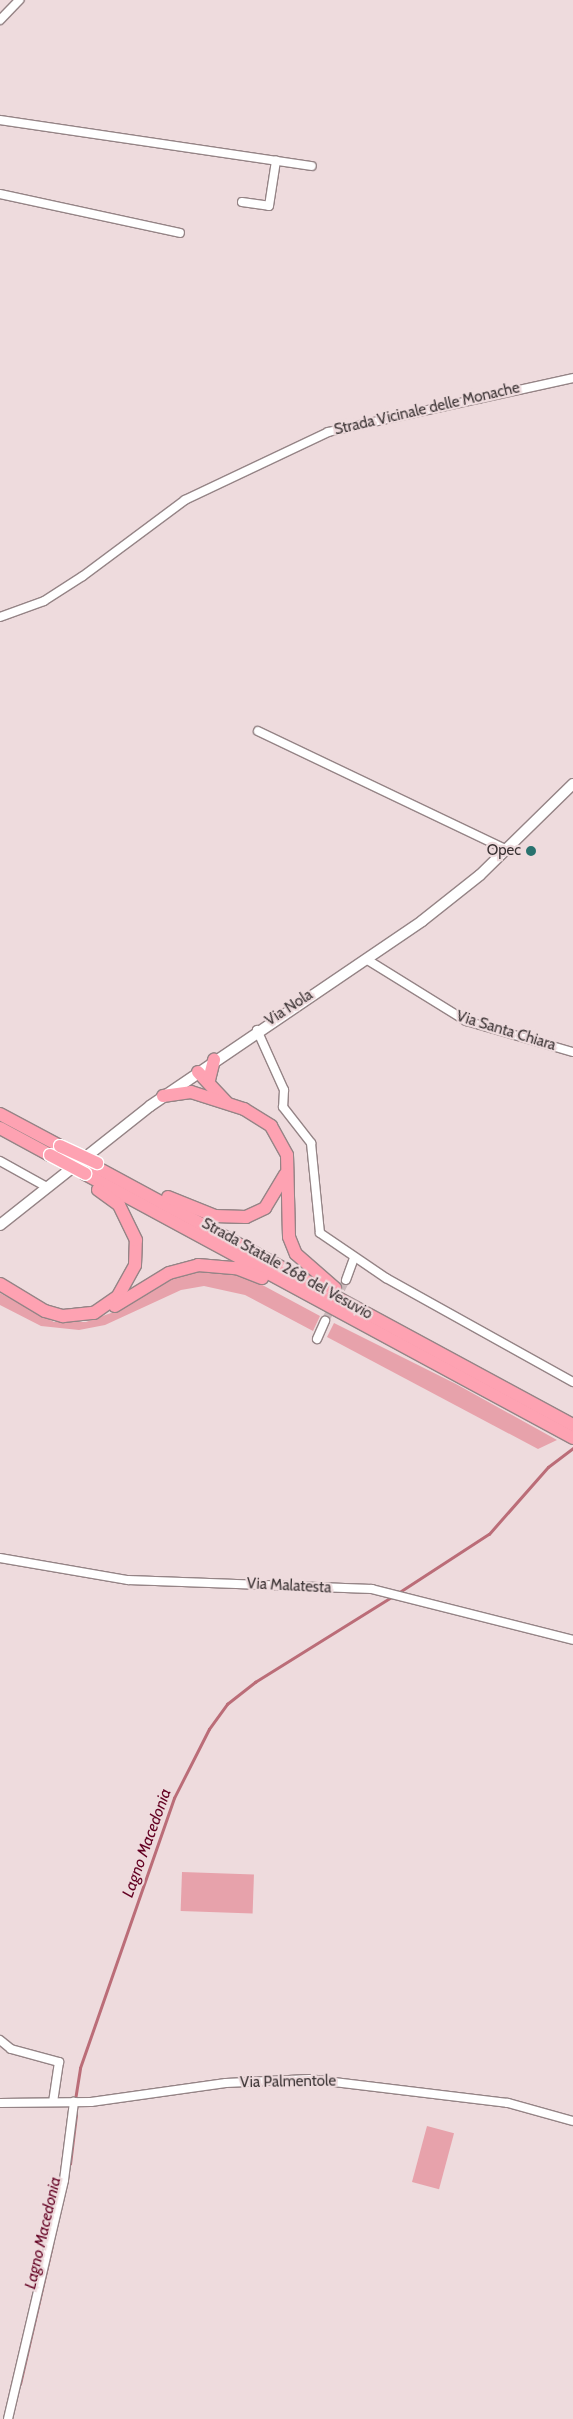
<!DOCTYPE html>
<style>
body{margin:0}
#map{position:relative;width:573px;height:2419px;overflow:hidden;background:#eedbdd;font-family:Cabin,sans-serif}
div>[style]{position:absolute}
.green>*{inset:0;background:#e7a2ab;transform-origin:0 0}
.stream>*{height:2.5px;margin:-1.25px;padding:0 1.25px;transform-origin:1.25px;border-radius:1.25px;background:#bb6d78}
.minor-tunnel>*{height:8px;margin-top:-4px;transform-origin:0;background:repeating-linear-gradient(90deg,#cab9bb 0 8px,transparent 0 12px)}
.roads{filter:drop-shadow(1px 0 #958486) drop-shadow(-1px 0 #958486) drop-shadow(0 1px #958486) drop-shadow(0 -1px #958486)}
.minor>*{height:8px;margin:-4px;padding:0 4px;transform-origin:4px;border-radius:4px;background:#fff}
.tertiary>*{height:10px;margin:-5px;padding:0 5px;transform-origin:5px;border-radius:5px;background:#fff}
.trunk>*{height:12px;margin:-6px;padding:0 6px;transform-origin:6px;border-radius:6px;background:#fea2b2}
.bridges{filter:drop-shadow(1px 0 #fff) drop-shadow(-1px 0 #fff) drop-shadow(0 1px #fff) drop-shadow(0 -1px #fff)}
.trunk-bridge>*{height:12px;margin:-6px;padding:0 6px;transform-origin:6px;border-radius:6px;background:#fea2b2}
.dots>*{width:14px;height:14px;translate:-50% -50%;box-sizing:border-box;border:2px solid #eedbdd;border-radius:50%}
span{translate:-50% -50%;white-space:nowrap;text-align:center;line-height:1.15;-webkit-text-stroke:4.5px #eedbdd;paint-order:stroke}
.street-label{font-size:15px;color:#3b3334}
.poi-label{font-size:15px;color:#3b3334}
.right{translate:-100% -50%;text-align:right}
.water-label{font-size:16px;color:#630022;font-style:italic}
</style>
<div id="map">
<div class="green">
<i style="clip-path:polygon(219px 1269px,251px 1279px,320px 1316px,313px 1331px,245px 1295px,204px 1286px,181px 1290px,105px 1325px,79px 1330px,41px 1326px,0 1305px,0 1293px,54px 1322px,86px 1322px,111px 1313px,182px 1272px)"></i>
<i style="clip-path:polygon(334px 1323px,456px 1384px,557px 1440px,538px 1449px,327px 1337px)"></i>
<i style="left:182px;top:1872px;width:72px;height:39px;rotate:2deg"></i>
<i style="left:427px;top:2126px;width:28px;height:58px;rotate:15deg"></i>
</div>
<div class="stream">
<i style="left:398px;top:1593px;width:108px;rotate:-33deg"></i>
<i style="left:489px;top:1534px;width:89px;rotate:-48.6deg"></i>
<i style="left:548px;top:1467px;width:31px;rotate:-37deg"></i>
<i style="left:75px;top:2100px;width:32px;rotate:-81deg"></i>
<i style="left:80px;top:2068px;width:286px;rotate:-70.8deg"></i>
<i style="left:174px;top:1798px;width:77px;rotate:-63.1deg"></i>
<i style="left:209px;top:1729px;width:31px;rotate:-54deg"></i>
<i style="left:227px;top:1704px;width:36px;rotate:-38deg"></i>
<i style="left:255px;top:1682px;width:163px;rotate:-31.9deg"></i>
<i style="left:70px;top:2164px;width:49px;rotate:-83deg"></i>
<i style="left:20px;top:2384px;width:143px;rotate:-77deg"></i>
</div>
<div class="minor-tunnel">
<i style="left:325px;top:1321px;width:46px;rotate:-62.9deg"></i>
</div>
<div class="roads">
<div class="minor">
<i style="left:0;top:20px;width:28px;rotate:-46deg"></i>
<i style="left:0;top:120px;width:315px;rotate:8.4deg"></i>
<i style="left:0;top:194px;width:184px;rotate:12.2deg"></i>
<i style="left:242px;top:202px;width:27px;rotate:8deg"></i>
<i style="left:269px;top:206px;width:46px;rotate:-81.2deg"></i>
<i style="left:0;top:617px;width:47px;rotate:-20deg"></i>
<i style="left:44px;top:601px;width:46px;rotate:-32.7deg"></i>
<i style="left:83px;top:576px;width:127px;rotate:-36.7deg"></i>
<i style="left:185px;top:500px;width:158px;rotate:-25.4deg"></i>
<i style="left:328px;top:432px;width:251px;rotate:-12.4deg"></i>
<i style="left:258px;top:731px;width:276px;rotate:25.5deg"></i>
<i style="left:366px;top:959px;width:118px;rotate:31.8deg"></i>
<i style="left:466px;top:1021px;width:111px;rotate:16.2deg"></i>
<i style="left:257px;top:1030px;width:66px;rotate:65.8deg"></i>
<i style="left:284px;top:1090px;width:17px;rotate:93deg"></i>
<i style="left:283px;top:1107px;width:46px;rotate:52.1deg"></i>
<i style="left:311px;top:1143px;width:90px;rotate:84.3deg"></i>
<i style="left:320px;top:1233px;width:80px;rotate:34.3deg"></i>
<i style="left:386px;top:1278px;width:214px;rotate:29.1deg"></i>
<i style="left:0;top:1161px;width:54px;rotate:29deg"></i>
<i style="left:346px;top:1280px;width:23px;rotate:-70deg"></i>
<i style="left:317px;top:1339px;width:20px;rotate:-66deg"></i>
<i style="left:0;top:1558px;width:130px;rotate:9.8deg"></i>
<i style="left:128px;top:1580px;width:244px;rotate:2.1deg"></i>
<i style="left:372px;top:1589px;width:207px;rotate:14.2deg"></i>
<i style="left:0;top:2040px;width:14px;rotate:39deg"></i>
<i style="left:11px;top:2049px;width:50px;rotate:15.2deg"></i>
<i style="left:59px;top:2062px;width:40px;rotate:98.5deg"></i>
<i style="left:0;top:2103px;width:91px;rotate:-0.6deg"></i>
<i style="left:91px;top:2102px;width:136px;rotate:-8deg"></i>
<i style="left:226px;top:2083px;width:83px;rotate:-2.8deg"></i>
<i style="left:309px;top:2079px;width:200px;rotate:6.9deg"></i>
<i style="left:508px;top:2103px;width:67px;rotate:15.5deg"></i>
<i style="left:8px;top:2419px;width:245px;rotate:-76.8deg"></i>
<i style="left:64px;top:2180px;width:79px;rotate:-82.7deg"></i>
</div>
<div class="tertiary">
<i style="left:0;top:1225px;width:191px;rotate:-38.4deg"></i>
<i style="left:150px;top:1106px;width:329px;rotate:-34.2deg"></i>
<i style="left:422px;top:921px;width:74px;rotate:-38.4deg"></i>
<i style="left:480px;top:875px;width:130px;rotate:-44.4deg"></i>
</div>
<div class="trunk">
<i style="left:198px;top:1072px;width:42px;rotate:46.9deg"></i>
<i style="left:209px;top:1080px;width:21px;rotate:-76deg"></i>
<i style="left:163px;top:1096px;width:28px;rotate:-8deg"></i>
<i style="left:191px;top:1092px;width:56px;rotate:17.8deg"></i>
<i style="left:244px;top:1109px;width:32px;rotate:32deg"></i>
<i style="left:271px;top:1126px;width:33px;rotate:61deg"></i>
<i style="left:287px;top:1155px;width:82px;rotate:88.6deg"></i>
<i style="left:289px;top:1237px;width:18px;rotate:68deg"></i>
<i style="left:296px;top:1254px;width:52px;rotate:41.1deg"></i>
<i style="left:0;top:1114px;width:68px;rotate:28.1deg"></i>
<i style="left:0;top:1128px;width:57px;rotate:28.4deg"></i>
<i style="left:94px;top:1166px;width:545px;rotate:28.4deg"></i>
<i style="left:85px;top:1174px;width:555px;rotate:28.41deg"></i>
<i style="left:168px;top:1197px;width:51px;rotate:22deg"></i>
<i style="left:215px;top:1216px;width:31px;rotate:2deg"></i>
<i style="left:246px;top:1217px;width:21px;rotate:-25deg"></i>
<i style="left:265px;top:1208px;width:39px;rotate:-59deg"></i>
<i style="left:0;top:1284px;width:52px;rotate:31deg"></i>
<i style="left:45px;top:1311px;width:19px;rotate:16deg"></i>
<i style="left:63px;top:1316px;width:31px;rotate:-6deg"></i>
<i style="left:94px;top:1313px;width:29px;rotate:-35deg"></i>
<i style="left:118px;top:1296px;width:35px;rotate:-61deg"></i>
<i style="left:135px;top:1265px;width:25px;rotate:-88deg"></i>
<i style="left:136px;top:1240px;width:39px;rotate:-116deg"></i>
<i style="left:119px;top:1205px;width:26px;rotate:-144deg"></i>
<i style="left:115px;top:1306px;width:63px;rotate:-31.4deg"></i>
<i style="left:169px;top:1273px;width:30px;rotate:-15deg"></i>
<i style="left:198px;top:1265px;width:38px;rotate:5deg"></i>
<i style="left:236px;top:1268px;width:28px;rotate:21deg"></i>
</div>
</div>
<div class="bridges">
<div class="trunk-bridge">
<i style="left:60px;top:1146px;width:41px;rotate:24.7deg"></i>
<i style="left:50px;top:1155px;width:40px;rotate:28deg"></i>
</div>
</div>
<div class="dots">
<i style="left:531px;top:851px;background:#28726e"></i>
</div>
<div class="street-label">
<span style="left:427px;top:409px;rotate:-13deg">Strada Vicinale delle Monache</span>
<span style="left:289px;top:1008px;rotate:-33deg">Via Nola</span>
<span style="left:506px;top:1031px;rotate:17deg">Via Santa Chiara</span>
<span style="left:287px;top:1269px;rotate:29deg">Strada Statale 268 del Vesuvio</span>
<span style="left:289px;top:1586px;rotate:3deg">Via Malatesta</span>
<span style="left:288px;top:2082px;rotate:-1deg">Via Palmentole</span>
</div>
<div class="poi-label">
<span class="right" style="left:521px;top:851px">Opec</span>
</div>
<div class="water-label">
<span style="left:147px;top:1843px;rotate:-70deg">Lagno Macedonia</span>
<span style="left:43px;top:2233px;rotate:-77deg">Lagno Macedonia</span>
</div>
</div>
